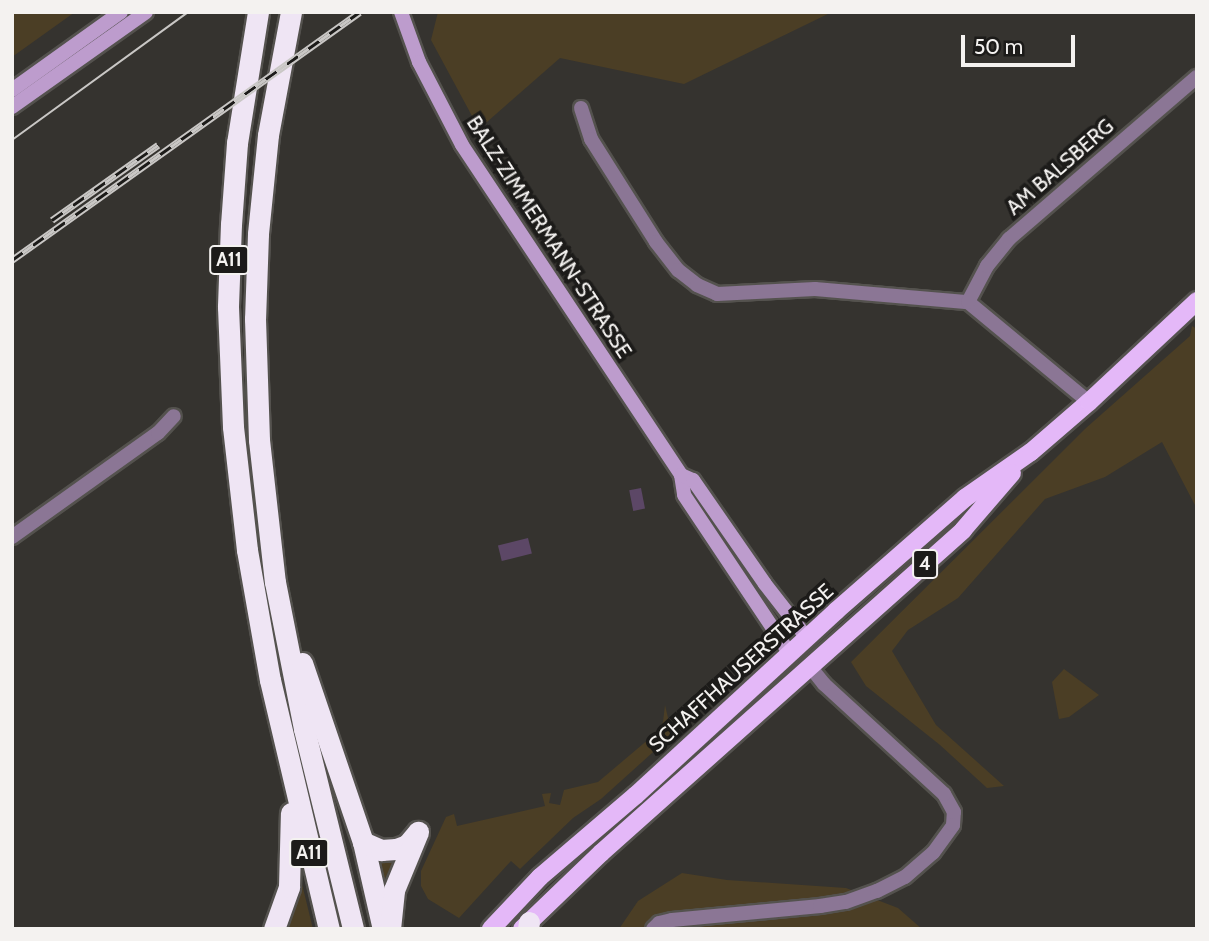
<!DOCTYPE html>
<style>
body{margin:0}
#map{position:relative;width:1209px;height:941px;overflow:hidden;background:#35332f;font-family:Cabin,sans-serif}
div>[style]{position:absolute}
.green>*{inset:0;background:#4b3e25}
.water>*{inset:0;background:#5c4766;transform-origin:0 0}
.roads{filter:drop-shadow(2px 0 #54524e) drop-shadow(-2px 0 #54524e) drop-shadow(0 2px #54524e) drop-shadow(0 -2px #54524e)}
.street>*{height:14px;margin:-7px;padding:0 7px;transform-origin:7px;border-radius:7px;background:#8b7695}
.secondary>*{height:14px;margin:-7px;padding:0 7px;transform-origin:7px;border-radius:7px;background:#bd9ccd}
.primary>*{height:18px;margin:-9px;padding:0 9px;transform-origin:9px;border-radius:9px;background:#e4b8f8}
.highway>*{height:21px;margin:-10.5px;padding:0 10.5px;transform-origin:10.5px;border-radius:10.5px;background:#efe5f4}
.tram>*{height:2px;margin:-1px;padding:0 1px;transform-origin:1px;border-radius:1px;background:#c9c7c5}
.rail>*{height:7px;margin-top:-3.5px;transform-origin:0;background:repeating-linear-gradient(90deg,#1c1b19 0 13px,#c9c7c5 0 26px);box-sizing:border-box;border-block:2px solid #c9c7c5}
span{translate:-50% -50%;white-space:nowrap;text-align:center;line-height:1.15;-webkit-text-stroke:7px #1c1b19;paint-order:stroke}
.shield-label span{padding:2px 5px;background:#1c1b19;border:2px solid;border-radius:5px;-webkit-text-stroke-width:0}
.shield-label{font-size:19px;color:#f4f2f0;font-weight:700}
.street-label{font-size:21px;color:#f4f2f0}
.frame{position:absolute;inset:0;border:14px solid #f4f2f0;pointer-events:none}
.scale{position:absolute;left:961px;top:35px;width:114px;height:32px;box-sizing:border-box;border:4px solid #f4f2f0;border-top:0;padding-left:9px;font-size:21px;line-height:24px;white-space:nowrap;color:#f4f2f0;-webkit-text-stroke:5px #1c1b19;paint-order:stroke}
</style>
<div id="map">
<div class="green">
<i style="clip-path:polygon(12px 12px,75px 12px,12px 57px)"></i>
<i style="clip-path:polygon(438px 12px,832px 12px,684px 84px,560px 58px,479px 129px,431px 40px)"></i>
<i style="clip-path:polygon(1192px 326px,1197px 329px,1197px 509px,1162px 442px,1105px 477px,1045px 499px,958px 598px,908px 630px,892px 651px,936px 725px,1004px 786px,987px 788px,940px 745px,866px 686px,851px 662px,1086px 428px,1190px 336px)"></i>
<i style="clip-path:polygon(1064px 669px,1099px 695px,1069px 717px,1059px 719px,1052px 682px)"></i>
<i style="clip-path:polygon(665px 705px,672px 735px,601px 799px,573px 818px,520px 869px,511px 861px,459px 918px,428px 899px,421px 886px,421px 871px,446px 817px,454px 814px,457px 826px,545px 806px,542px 794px,551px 793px,549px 803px,560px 805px,564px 790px,598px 782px,656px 733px,663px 722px)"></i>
<i style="clip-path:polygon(377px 858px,395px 858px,384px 881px,382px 880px)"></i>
<i style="clip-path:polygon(682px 873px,727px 880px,846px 888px,898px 908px,922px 929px,619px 929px,638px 901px)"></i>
<i style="clip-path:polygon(301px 880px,313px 929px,282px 929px,288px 914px)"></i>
</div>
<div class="water">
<i style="left:641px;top:488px;width:21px;height:12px;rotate:79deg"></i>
<i style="left:528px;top:538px;width:16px;height:31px;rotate:76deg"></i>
</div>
<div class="roads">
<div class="street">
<i style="left:581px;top:108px;width:33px;rotate:72deg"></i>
<i style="left:591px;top:139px;width:122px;rotate:57.7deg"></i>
<i style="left:656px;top:242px;width:36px;rotate:52deg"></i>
<i style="left:678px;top:270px;width:24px;rotate:38deg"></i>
<i style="left:697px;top:285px;width:22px;rotate:24deg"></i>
<i style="left:717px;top:294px;width:98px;rotate:-2.9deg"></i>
<i style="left:815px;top:289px;width:154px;rotate:4.9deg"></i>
<i style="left:968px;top:302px;width:157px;rotate:39.6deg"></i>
<i style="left:968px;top:302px;width:41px;rotate:-62.2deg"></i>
<i style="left:987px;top:266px;width:35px;rotate:-51deg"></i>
<i style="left:1009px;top:239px;width:248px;rotate:-40.8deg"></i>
<i style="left:12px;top:537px;width:179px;rotate:-35.5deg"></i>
<i style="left:158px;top:433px;width:23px;rotate:-47deg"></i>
<i style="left:653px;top:929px;width:8px;rotate:-45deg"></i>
<i style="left:659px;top:923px;width:13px;rotate:-13deg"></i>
<i style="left:672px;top:920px;width:149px;rotate:-5.4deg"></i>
<i style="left:820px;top:906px;width:26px;rotate:-9deg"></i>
<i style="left:846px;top:902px;width:33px;rotate:-20deg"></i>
<i style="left:877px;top:891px;width:31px;rotate:-27deg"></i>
<i style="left:905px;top:877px;width:37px;rotate:-41deg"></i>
<i style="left:933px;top:853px;width:34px;rotate:-54deg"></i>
<i style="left:953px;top:825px;width:13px;rotate:-86deg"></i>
<i style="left:954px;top:812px;width:21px;rotate:-119deg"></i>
<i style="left:944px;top:794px;width:163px;rotate:-137.5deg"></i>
<i style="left:824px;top:684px;width:22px;rotate:-129deg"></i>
</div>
<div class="secondary">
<i style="left:401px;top:12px;width:53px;rotate:70.2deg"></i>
<i style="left:419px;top:62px;width:93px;rotate:62.6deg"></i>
<i style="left:462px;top:145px;width:396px;rotate:56.4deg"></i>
<i style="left:681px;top:475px;width:20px;rotate:81deg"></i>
<i style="left:684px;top:495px;width:191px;rotate:56.3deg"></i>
<i style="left:12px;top:90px;width:134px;rotate:-35.6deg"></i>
<i style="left:12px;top:107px;width:164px;rotate:-35.3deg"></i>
<i style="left:681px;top:475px;width:13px;rotate:23deg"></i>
<i style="left:693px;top:480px;width:126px;rotate:55.3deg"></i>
<i style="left:765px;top:584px;width:68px;rotate:52.1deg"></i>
</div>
<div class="primary">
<i style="left:491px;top:929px;width:71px;rotate:-46.7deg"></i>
<i style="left:540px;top:877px;width:126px;rotate:-40.5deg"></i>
<i style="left:636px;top:795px;width:272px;rotate:-42.6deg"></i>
<i style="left:836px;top:611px;width:171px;rotate:-41.2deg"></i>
<i style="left:965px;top:498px;width:80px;rotate:-34.9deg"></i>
<i style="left:1031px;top:452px;width:77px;rotate:-40.8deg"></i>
<i style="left:1089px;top:402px;width:148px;rotate:-43.1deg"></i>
<i style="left:522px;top:929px;width:110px;rotate:-43.9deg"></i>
<i style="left:601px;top:853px;width:485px;rotate:-41.7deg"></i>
<i style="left:963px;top:530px;width:75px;rotate:-49.3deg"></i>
</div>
<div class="highway">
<i style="left:258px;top:12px;width:133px;rotate:99.1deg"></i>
<i style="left:237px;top:143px;width:81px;rotate:94.2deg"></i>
<i style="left:231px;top:224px;width:83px;rotate:92.1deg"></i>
<i style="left:228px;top:307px;width:120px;rotate:87.6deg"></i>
<i style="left:233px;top:427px;width:124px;rotate:83.5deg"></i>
<i style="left:247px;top:550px;width:132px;rotate:80deg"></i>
<i style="left:270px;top:680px;width:256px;rotate:76.7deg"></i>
<i style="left:291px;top:12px;width:125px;rotate:100.6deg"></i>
<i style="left:268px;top:135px;width:100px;rotate:95.8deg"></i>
<i style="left:258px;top:234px;width:85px;rotate:92deg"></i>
<i style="left:255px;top:319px;width:121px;rotate:88.1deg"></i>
<i style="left:259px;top:440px;width:143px;rotate:83.6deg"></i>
<i style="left:275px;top:582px;width:150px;rotate:78.8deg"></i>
<i style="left:304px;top:729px;width:206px;rotate:76.2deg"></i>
<i style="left:302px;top:663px;width:189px;rotate:71.2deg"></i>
<i style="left:363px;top:842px;width:89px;rotate:77.1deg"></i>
<i style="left:363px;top:842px;width:20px;rotate:24deg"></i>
<i style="left:381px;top:850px;width:15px;rotate:-4deg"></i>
<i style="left:396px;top:849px;width:12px;rotate:-20deg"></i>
<i style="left:407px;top:845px;width:16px;rotate:-50deg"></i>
<i style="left:274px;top:929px;width:45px;rotate:-70.3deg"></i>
<i style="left:289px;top:887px;width:74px;rotate:-88.5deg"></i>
<i style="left:390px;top:929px;width:39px;rotate:-84deg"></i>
<i style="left:394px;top:890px;width:63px;rotate:-67.5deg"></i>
<i style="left:528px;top:929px;width:7px;rotate:-82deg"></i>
</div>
</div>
<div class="tram">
<i style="left:12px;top:140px;width:218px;rotate:-36deg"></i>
</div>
<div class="rail">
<i style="left:52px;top:220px;width:130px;rotate:-35.3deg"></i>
<i style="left:12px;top:260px;width:427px;rotate:-35.5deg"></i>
</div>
<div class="shield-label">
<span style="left:229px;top:260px">A11</span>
<span style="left:925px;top:564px">4</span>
<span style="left:309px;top:853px">A11</span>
</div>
<div class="street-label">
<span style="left:1060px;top:167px;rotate:-41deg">AM BALSBERG</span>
<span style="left:549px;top:237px;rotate:57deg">BALZ-ZIMMERMANN-STRASSE</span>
<span style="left:741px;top:668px;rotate:-42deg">SCHAFFHAUSERSTRASSE</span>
</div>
<div class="frame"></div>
<div class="scale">50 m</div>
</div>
